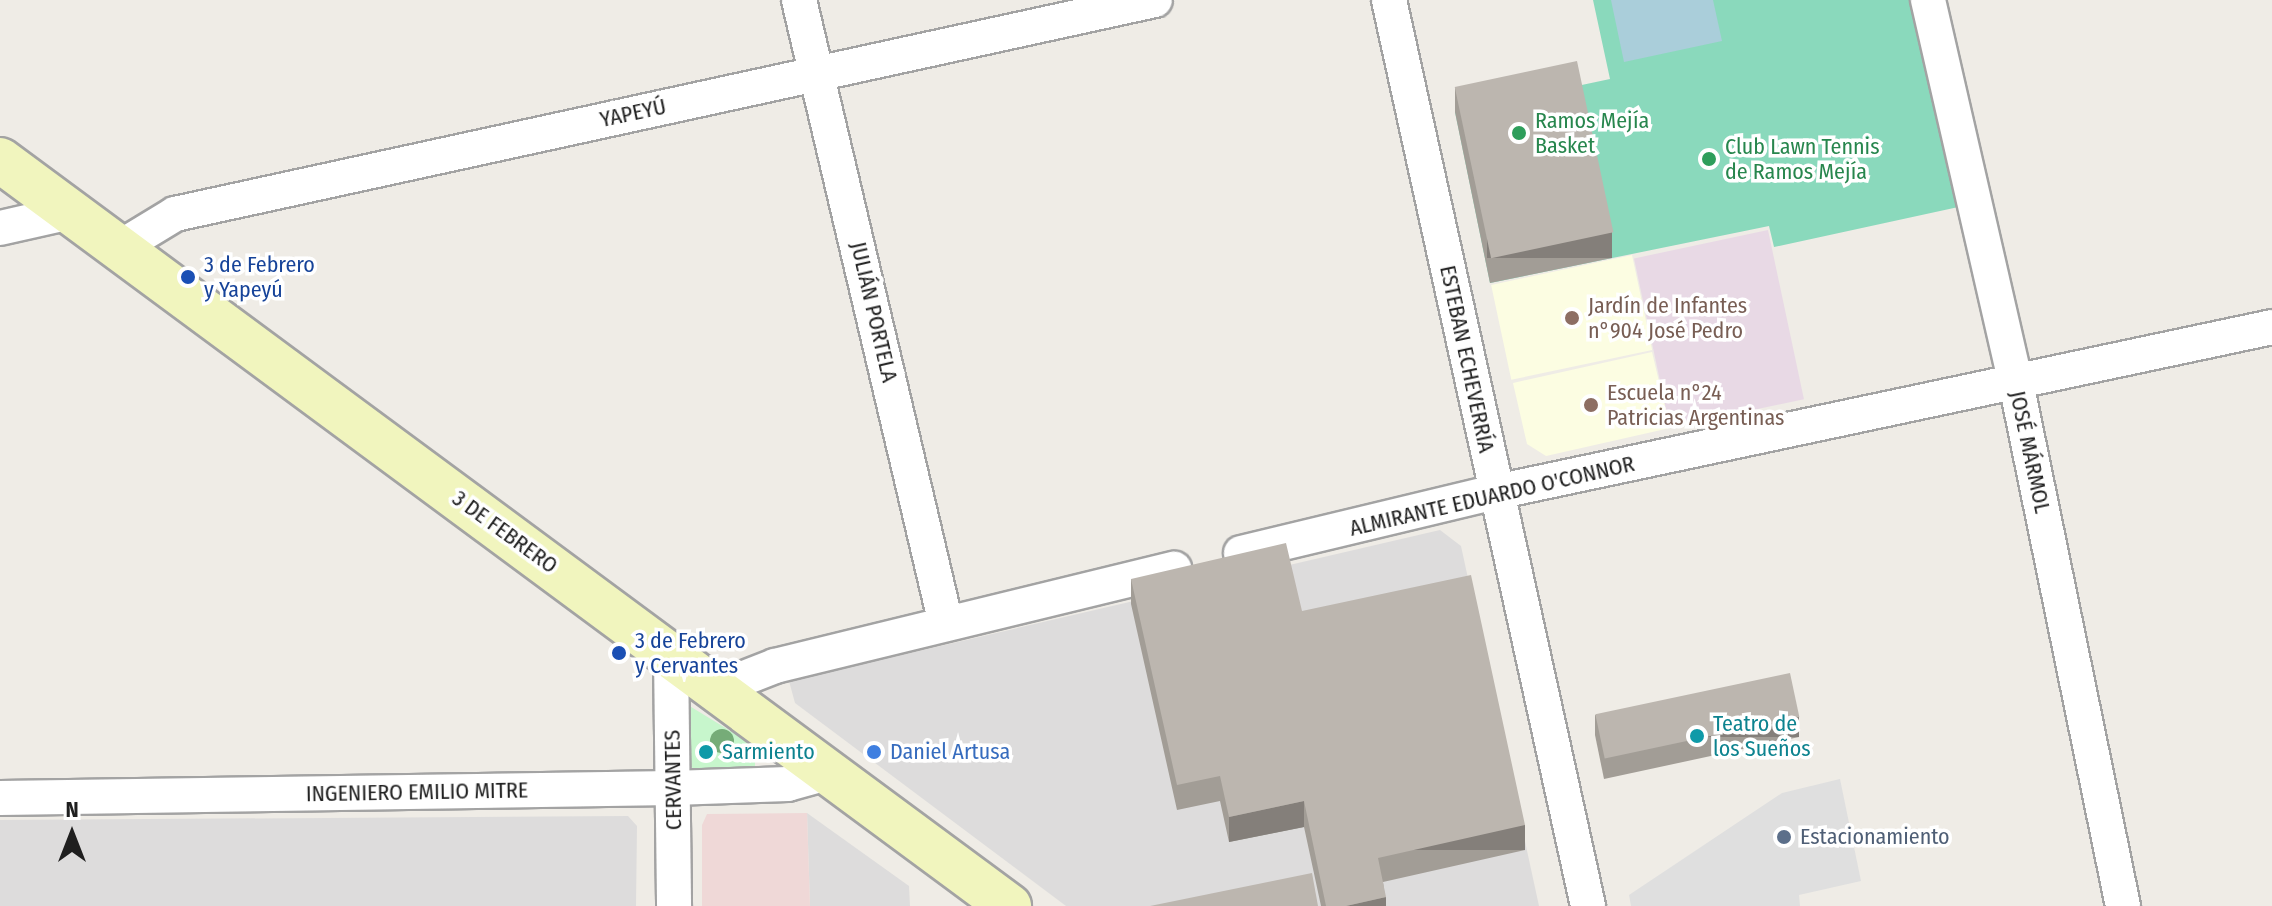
<!DOCTYPE html>
<meta charset="utf-8">
<style>
body{margin:0}
#map{position:relative;width:2272px;height:906px;overflow:hidden;background:#efece6;font-family:"Fira Sans Condensed",sans-serif}
div>[style]{position:absolute}
.residential>*{inset:0;background:#dddcdc}
.commercial>*{inset:0;background:#efd8d7}
.industrial>*{inset:0;background:#e8d9e5;transform-origin:0 0}
.education>*{inset:0;background:#fcfde2;transform-origin:0 0}
.park>*{inset:0;background:#c7f6cc}
.pitch>*{inset:0;background:#8ad9bc}
.parking>*{inset:0;background:#dfdfdf}
.water>*{inset:0;background:#aaceda}
.roads{filter:drop-shadow(2px 0 #a3a3a3) drop-shadow(-2px 0 #a3a3a3) drop-shadow(0 2px #a3a3a3) drop-shadow(0 -2px #a3a3a3)}
.minor>*{height:34px;margin:-17px;padding:0 17px;transform-origin:17px;border-radius:17px;background:#fff}
.secondary>*{height:44px;margin:-22px;padding:0 22px;transform-origin:22px;border-radius:22px;background:#f1f5be}
.trees>*{width:24px;height:24px;margin:-12px;border-radius:50%;background:#76ac78}
.wall>*{inset:0;background:#a29d96}
.shaded-wall>*{inset:0;background:#847f7a;transform-origin:0 0}
.building>*{inset:0;background:#bcb6af;transform-origin:0 0}
.dots>*{width:22px;height:22px;translate:-50% -50%;box-sizing:border-box;border:4px solid #fff;border-radius:50%}
span{translate:-50% -50%;white-space:nowrap;text-align:center;line-height:1.15;-webkit-text-stroke:7px #fff;paint-order:stroke}
.street-label{font-size:22px;color:#1f1f1f}
.leisure-label{font-size:22px;color:#27864d}
.left{translate:0 -50%;text-align:left}
.transit-label{font-size:22px;color:#164399}
.education-label{font-size:22px;color:#785e54}
.culture-label{font-size:22px;color:#0d838f}
.shop-label{font-size:22px;color:#366cbe}
.service-label{font-size:22px;color:#4e5e75}
.north{position:absolute;left:32px;top:794px;width:80px;height:80px;-webkit-text-stroke:6px #fff;paint-order:stroke;rotate:0deg;font-size:22px;font-weight:700;line-height:32px;text-align:center;color:#1f1f1f}
.north::after{content:'';display:block;margin:auto;width:28px;height:36px;background:#1f1f1f;clip-path:polygon(50% 0,100% 100%,50% 72%,0 100%)}
</style>
<div id="map">
<div class="residential">
<i style="clip-path:polygon(1440px 530px,1461px 546px,1539px 906px,1066px 906px,795px 703px,789px 681px)"></i>
<i style="clip-path:polygon(807px 813px,909px 886px,910px 906px,810px 906px)"></i>
<i style="clip-path:polygon(628px 816px,637px 826px,636px 906px,0 906px,0 820px)"></i>
</div>
<div class="commercial">
<i style="clip-path:polygon(807px 813px,810px 906px,702px 906px,702px 825px,707px 814px)"></i>
</div>
<div class="industrial">
<i style="left:1768px;top:230px;width:173px;height:137px;rotate:78deg"></i>
</div>
<div class="education">
<i style="left:1632px;top:255px;width:97px;height:144px;rotate:78deg"></i>
<i style="clip-path:polygon(1652px 352px,1670px 428px,1546px 456px,1527px 444px,1513px 383px)"></i>
</div>
<div class="park">
<i style="clip-path:polygon(683px 702px,755px 746px,755px 766px,747px 775px,702px 776px,689px 765px)"></i>
</div>
<div class="pitch">
<i style="clip-path:polygon(1593px 0,1920px 0,1963px 206px,1774px 247px,1769px 226px,1490px 283px,1455px 112px,1610px 79px)"></i>
</div>
<div class="parking">
<i style="clip-path:polygon(1840px 779px,1861px 881px,1799px 895px,1800px 906px,1631px 906px,1629px 895px,1782px 793px)"></i>
</div>
<div class="water">
<i style="clip-path:polygon(1611px 0,1713px 0,1722px 41px,1624px 62px)"></i>
</div>
<div class="roads">
<div class="minor">
<i style="left:799px;top:0;width:641px;rotate:76.74deg"></i>
<i style="left:1389px;top:0;width:928px;rotate:77.61deg"></i>
<i style="left:1928px;top:0;width:393px;rotate:77.1deg"></i>
<i style="left:2016px;top:383px;width:534px;rotate:78.44deg"></i>
<i style="left:0;top:228px;width:73px;rotate:-12.7deg"></i>
<i style="left:119px;top:248px;width:66px;rotate:-31.3deg"></i>
<i style="left:175px;top:214px;width:1003px;rotate:-12.32deg"></i>
<i style="left:1241px;top:553px;width:262px;rotate:-13.5deg"></i>
<i style="left:1496px;top:492px;width:793px;rotate:-12deg"></i>
<i style="left:671px;top:655px;width:251px;rotate:89.3deg"></i>
<i style="left:719px;top:688px;width:60px;rotate:-21.4deg"></i>
<i style="left:775px;top:666px;width:411px;rotate:-13.7deg"></i>
<i style="left:0;top:798px;width:673px;rotate:-0.85deg"></i>
<i style="left:673px;top:788px;width:115px;rotate:-2deg"></i>
<i style="left:788px;top:784px;width:45px;rotate:-15.6deg"></i>
</div>
<div class="secondary">
<i style="left:0;top:160px;width:1255px;rotate:36.48deg"></i>
</div>
</div>
<div class="trees">
<i style="left:722px;top:741px"></i>
</div>
<div class="wall">
<i style="clip-path:polygon(1455px 87px,1612px 258px,1490px 283px,1455px 112px)"></i>
<i style="clip-path:polygon(1131px 579px,1302px 611px,1525px 850px,1383px 882px,1386px 906px,1321px 906px,1304px 827px,1229px 842px,1220px 801px,1177px 810px,1131px 604px)"></i>
<i style="clip-path:polygon(1595px 715px,1799px 737px,1604px 779px,1595px 735px)"></i>
</div>
<div class="shaded-wall">
<i style="left:1612px;top:232px;width:26px;height:125px;rotate:90deg"></i>
<i style="left:1799px;top:717px;width:20px;height:199px;rotate:90deg"></i>
<i style="clip-path:polygon(1304px 801px,1304px 827px,1229px 842px,1229px 817px)"></i>
<i style="left:1525px;top:825px;width:25px;height:151px;rotate:90deg"></i>
<i style="clip-path:polygon(1386px 897px,1386px 906px,1346px 906px)"></i>
</div>
<div class="building">
<i style="left:1577px;top:61px;width:175px;height:125px;rotate:78deg"></i>
<i style="clip-path:polygon(1286px 543px,1302px 611px,1471px 575px,1525px 825px,1378px 858px,1386px 897px,1346px 906px,1326px 906px,1304px 801px,1229px 817px,1220px 776px,1177px 785px,1131px 579px)"></i>
<i style="left:1790px;top:673px;width:45px;height:199px;rotate:78deg"></i>
<i style="clip-path:polygon(1312px 873px,1318px 906px,1150px 906px)"></i>
</div>
<div class="dots">
<i style="left:1519px;top:133px;background:#2e9e5b"></i>
<i style="left:1709px;top:159px;background:#2e9e5b"></i>
<i style="left:188px;top:277px;background:#1a4fb4"></i>
<i style="left:1572px;top:318px;background:#8d6e63"></i>
<i style="left:1591px;top:405px;background:#8d6e63"></i>
<i style="left:619px;top:653px;background:#1a4fb4"></i>
<i style="left:1697px;top:736px;background:#0f9aa8"></i>
<i style="left:706px;top:752px;background:#0f9aa8"></i>
<i style="left:874px;top:752px;background:#3f7fe0"></i>
<i style="left:1784px;top:837px;background:#5c6f8a"></i>
</div>
<div class="street-label">
<span style="left:633px;top:113px;rotate:-12deg">YAPEYÚ</span>
<span style="left:874px;top:312px;rotate:77deg">JULIÁN PORTELA</span>
<span style="left:1467px;top:359px;rotate:78deg">ESTEBAN ECHEVERRÍA</span>
<span style="left:2030px;top:452px;rotate:78deg">JOSÉ MÁRMOL</span>
<span style="left:1492px;top:496px;rotate:-13deg">ALMIRANTE EDUARDO O'CONNOR</span>
<span style="left:505px;top:532px;rotate:36deg">3 DE FEBRERO</span>
<span style="left:673px;top:780px;rotate:-91deg">CERVANTES</span>
<span style="left:417px;top:792px;rotate:-1deg">INGENIERO EMILIO MITRE</span>
</div>
<div class="leisure-label">
<span class="left" style="left:1535px;top:133px">Ramos Mejía<br>Basket</span>
<span class="left" style="left:1725px;top:159px">Club Lawn Tennis<br>de Ramos Mejía</span>
</div>
<div class="transit-label">
<span class="left" style="left:204px;top:277px">3 de Febrero<br>y Yapeyú</span>
<span class="left" style="left:635px;top:653px">3 de Febrero<br>y Cervantes</span>
</div>
<div class="education-label">
<span class="left" style="left:1588px;top:318px">Jardín de Infantes<br>n°904 José Pedro</span>
<span class="left" style="left:1607px;top:405px">Escuela n°24<br>Patricias Argentinas</span>
</div>
<div class="culture-label">
<span class="left" style="left:1713px;top:736px">Teatro de<br>los Sueños</span>
<span class="left" style="left:722px;top:752px">Sarmiento</span>
</div>
<div class="shop-label">
<span class="left" style="left:890px;top:752px">Daniel Artusa</span>
</div>
<div class="service-label">
<span class="left" style="left:1800px;top:837px">Estacionamiento</span>
</div>
<div class="north">N</div>
</div>
